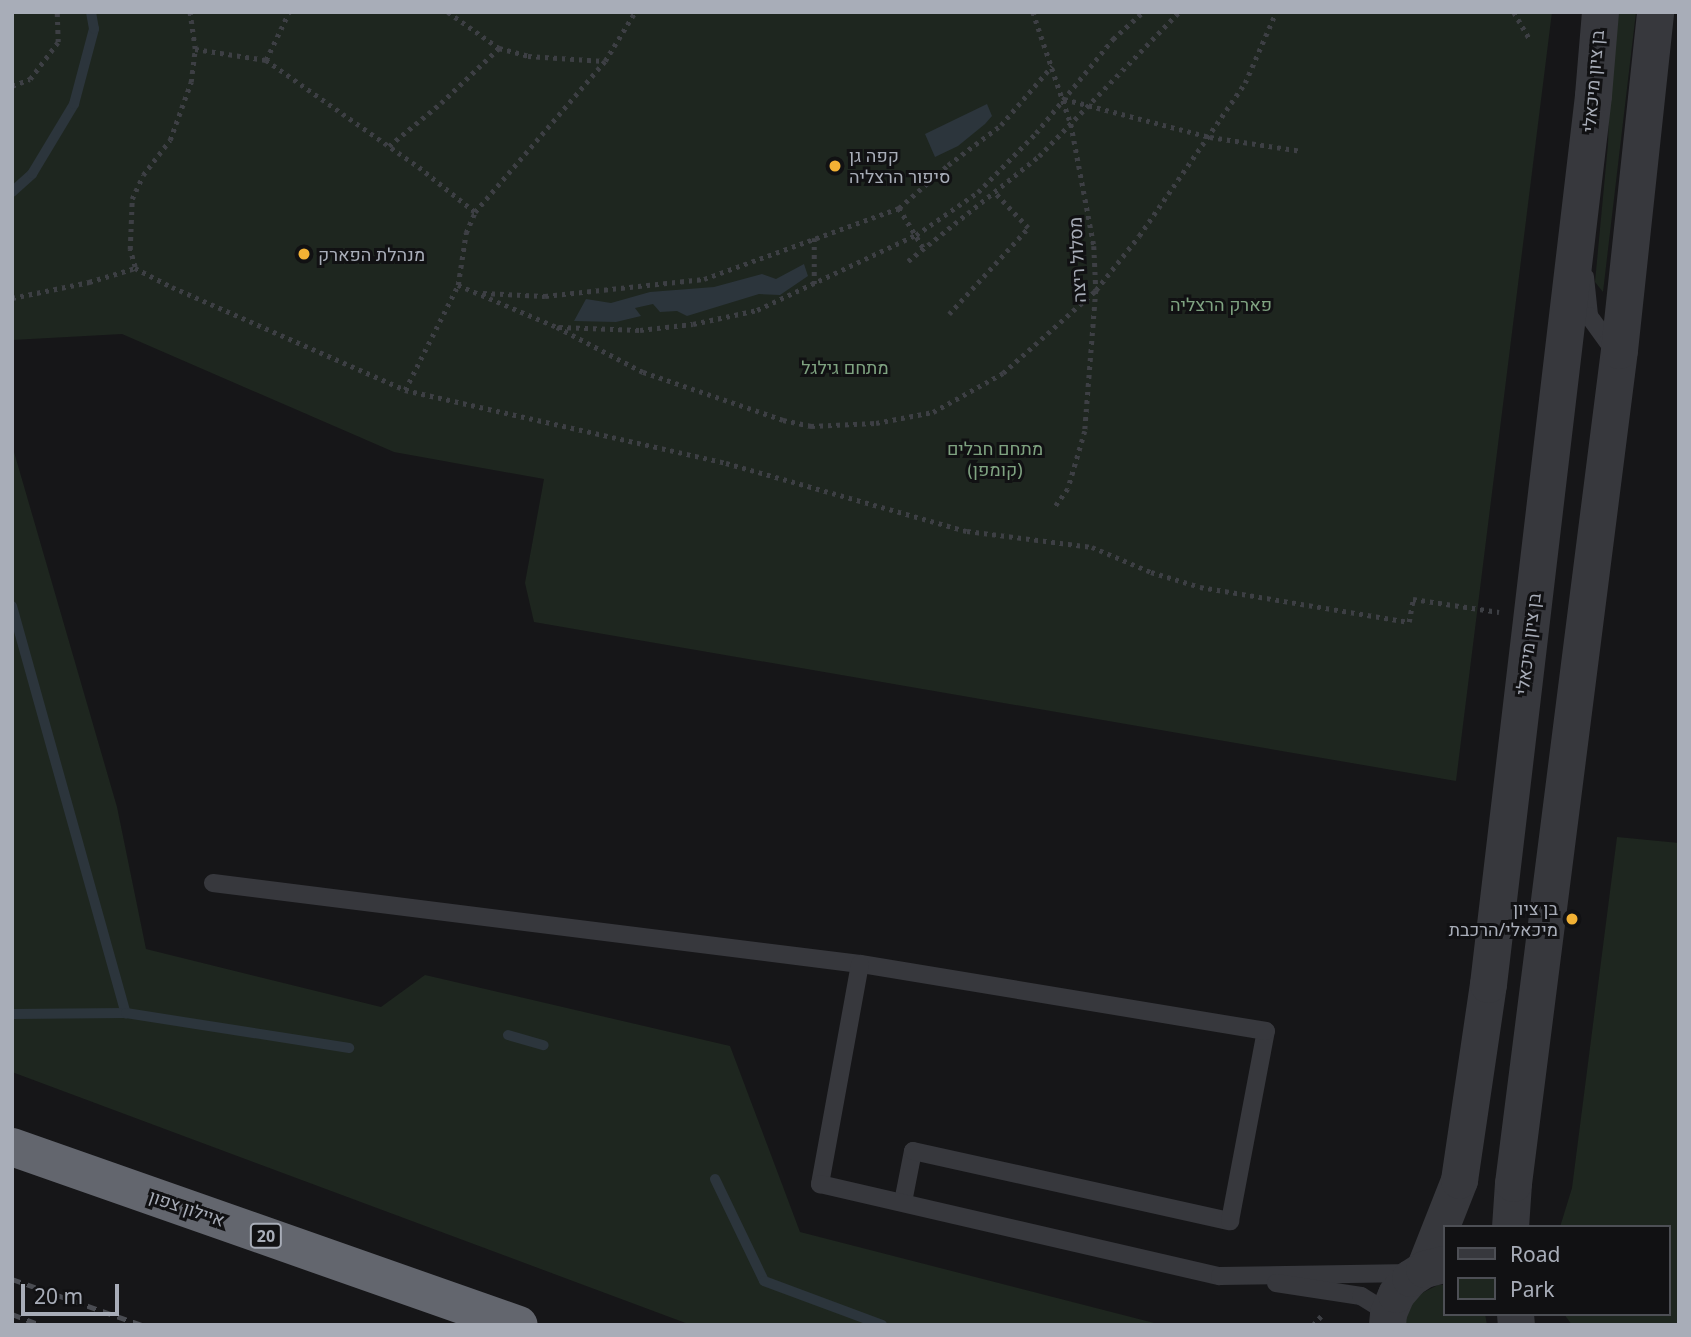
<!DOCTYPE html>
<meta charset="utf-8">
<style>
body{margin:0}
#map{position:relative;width:1691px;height:1337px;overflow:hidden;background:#161618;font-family:"Noto Sans",Heebo,sans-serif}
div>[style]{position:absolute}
.green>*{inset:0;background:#1e261f}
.water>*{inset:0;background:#2c353c}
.stream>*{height:10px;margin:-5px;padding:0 5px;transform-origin:5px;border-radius:5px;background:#2c353c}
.path>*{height:4.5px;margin-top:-2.25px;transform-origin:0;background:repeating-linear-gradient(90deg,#3d3f44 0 3.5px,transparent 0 8.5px)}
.lane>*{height:18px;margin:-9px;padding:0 9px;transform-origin:9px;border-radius:9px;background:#37383d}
.street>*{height:37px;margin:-18.5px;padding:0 18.5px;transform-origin:18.5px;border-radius:18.5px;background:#37383d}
.highway>*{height:38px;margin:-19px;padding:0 19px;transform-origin:19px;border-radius:19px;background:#63666e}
.rail>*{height:5px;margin-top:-2.5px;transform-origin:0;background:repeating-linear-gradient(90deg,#4a4c52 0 9px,transparent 0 16px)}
.dots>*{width:19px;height:19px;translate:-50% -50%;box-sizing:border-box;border:4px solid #111113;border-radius:50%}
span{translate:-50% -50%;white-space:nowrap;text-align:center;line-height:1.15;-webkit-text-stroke:6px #111113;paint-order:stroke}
.shield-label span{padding:2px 5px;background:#111113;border:2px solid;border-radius:5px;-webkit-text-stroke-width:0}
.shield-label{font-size:16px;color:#a8adb8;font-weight:700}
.street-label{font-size:18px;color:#a8adb8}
.poi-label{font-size:18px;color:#a8adb8}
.left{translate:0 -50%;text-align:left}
.right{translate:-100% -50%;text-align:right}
.park-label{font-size:18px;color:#7fa381}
.frame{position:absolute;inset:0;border:14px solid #a8adb8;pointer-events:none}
.legend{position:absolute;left:1443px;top:1225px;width:228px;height:91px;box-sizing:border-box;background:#111113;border:2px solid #4d4f55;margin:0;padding:9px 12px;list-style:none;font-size:21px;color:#a8adb8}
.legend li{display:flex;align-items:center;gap:14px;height:35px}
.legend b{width:35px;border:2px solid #4d4f55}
.scale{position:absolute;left:21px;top:1284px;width:98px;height:32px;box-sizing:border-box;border:4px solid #a8adb8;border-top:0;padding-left:9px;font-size:21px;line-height:24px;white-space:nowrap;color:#a8adb8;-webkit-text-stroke:5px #111113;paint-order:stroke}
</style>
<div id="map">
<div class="green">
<i style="clip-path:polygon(12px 12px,1552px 12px,1456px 781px,534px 622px,525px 583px,544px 479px,394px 452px,122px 334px,12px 340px)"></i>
<i style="clip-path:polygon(1612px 12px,1636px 12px,1603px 292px,1595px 282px,1608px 144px)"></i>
<i style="clip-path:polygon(12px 445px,117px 807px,146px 949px,381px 1007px,425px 975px,730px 1046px,800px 1232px,1162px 1325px,691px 1325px,12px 1072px)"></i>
<i style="clip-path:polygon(1617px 837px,1679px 843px,1679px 1325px,1572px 1325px,1564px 1314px,1668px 1314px,1668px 1227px,1560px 1227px,1572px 1188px)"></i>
<i style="clip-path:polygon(1438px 1285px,1444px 1285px,1444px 1314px,1485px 1314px,1487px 1325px,1403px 1325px,1407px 1308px,1414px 1297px)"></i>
</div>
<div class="water">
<i style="clip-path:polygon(987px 104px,992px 116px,985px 124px,958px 146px,935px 157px,925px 134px)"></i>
<i style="clip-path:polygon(804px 264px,808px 276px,780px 295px,759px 294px,687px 316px,677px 311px,660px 312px,653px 304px,635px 308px,641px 316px,616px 322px,574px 321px,586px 299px,611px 303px,650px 292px,714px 287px,762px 274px,776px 279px)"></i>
</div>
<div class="stream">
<i style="left:12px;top:192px;width:27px;rotate:-42deg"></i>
<i style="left:32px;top:174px;width:82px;rotate:-59deg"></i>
<i style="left:74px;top:104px;width:78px;rotate:-75.1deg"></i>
<i style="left:94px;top:29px;width:17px;rotate:-100deg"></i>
<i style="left:12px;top:606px;width:423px;rotate:74.4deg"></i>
<i style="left:12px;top:1014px;width:114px;rotate:-0.5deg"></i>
<i style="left:126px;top:1013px;width:226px;rotate:8.9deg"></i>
<i style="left:508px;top:1035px;width:37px;rotate:16deg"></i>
<i style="left:715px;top:1179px;width:113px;rotate:64.3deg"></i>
<i style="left:764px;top:1281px;width:126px;rotate:20.4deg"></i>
</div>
<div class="path">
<i style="left:448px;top:12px;width:62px;rotate:35.2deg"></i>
<i style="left:499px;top:48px;width:30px;rotate:15deg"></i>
<i style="left:528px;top:56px;width:76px;rotate:3.8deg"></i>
<i style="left:1033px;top:12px;width:118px;rotate:71.3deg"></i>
<i style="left:1071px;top:124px;width:124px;rotate:79.3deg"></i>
<i style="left:1094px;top:246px;width:44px;rotate:87.4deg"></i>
<i style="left:1096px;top:290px;width:141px;rotate:94.5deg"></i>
<i style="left:1085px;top:431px;width:60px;rotate:106.3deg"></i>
<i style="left:1068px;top:489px;width:22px;rotate:126deg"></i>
<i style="left:1514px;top:12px;width:30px;rotate:60deg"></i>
<i style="left:195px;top:49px;width:72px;rotate:8.8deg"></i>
<i style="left:266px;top:60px;width:187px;rotate:35deg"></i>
<i style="left:419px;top:167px;width:72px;rotate:38.8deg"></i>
<i style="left:266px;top:60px;width:53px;rotate:-64.4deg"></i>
<i style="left:12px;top:86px;width:19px;rotate:-21deg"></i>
<i style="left:30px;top:79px;width:46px;rotate:-52.9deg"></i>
<i style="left:58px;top:42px;width:30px;rotate:-92deg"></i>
<i style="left:1064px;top:99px;width:151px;rotate:14.6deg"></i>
<i style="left:1210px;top:137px;width:93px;rotate:8.7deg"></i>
<i style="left:389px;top:146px;width:67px;rotate:-39.6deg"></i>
<i style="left:441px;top:103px;width:80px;rotate:-43.5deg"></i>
<i style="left:899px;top:208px;width:48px;rotate:58.6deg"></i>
<i style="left:908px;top:261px;width:168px;rotate:-38.7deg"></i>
<i style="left:1039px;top:156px;width:201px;rotate:-45.8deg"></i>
<i style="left:135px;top:267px;width:19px;rotate:-106deg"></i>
<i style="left:130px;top:249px;width:50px;rotate:-87.7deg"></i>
<i style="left:132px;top:199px;width:26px;rotate:-65deg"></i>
<i style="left:143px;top:175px;width:44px;rotate:-52.4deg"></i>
<i style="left:170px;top:140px;width:62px;rotate:-70.1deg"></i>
<i style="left:191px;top:82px;width:33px;rotate:-83deg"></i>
<i style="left:195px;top:49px;width:37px;rotate:-98deg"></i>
<i style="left:814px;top:284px;width:46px;rotate:-90deg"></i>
<i style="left:458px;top:285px;width:108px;rotate:23deg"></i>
<i style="left:557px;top:327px;width:97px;rotate:27.6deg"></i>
<i style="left:643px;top:372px;width:148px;rotate:18.9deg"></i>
<i style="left:783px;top:420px;width:29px;rotate:12deg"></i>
<i style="left:811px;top:426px;width:65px;rotate:-2.6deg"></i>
<i style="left:876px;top:423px;width:58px;rotate:-10.9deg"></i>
<i style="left:933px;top:412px;width:80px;rotate:-29.1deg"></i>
<i style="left:1003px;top:373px;width:125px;rotate:-41.7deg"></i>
<i style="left:1096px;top:290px;width:69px;rotate:-51.5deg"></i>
<i style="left:1139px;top:236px;width:186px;rotate:-55.3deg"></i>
<i style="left:1245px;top:83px;width:77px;rotate:-66.4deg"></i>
<i style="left:483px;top:293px;width:62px;rotate:2.8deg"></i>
<i style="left:545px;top:296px;width:160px;rotate:-6.1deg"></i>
<i style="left:704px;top:279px;width:208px;rotate:-20deg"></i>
<i style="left:899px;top:208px;width:65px;rotate:-41.3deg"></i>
<i style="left:948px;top:165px;width:66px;rotate:-37deg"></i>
<i style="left:1001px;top:125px;width:78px;rotate:-49.2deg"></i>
<i style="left:12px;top:298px;width:79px;rotate:-11.7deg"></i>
<i style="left:89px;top:282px;width:48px;rotate:-16.9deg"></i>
<i style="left:135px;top:268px;width:42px;rotate:27.2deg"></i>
<i style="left:172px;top:287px;width:255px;rotate:23.8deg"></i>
<i style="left:405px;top:390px;width:118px;rotate:-63.2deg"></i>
<i style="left:458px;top:285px;width:53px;rotate:-81.3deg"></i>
<i style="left:466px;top:233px;width:23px;rotate:-67deg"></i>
<i style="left:475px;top:212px;width:199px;rotate:-49.3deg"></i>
<i style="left:605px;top:61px;width:57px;rotate:-58.5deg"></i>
<i style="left:949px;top:314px;width:117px;rotate:-47.4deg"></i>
<i style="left:1028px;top:228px;width:50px;rotate:-133.4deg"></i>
<i style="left:559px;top:327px;width:81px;rotate:2.1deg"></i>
<i style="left:640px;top:330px;width:53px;rotate:-6.5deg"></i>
<i style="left:693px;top:324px;width:66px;rotate:-12.3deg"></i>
<i style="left:757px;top:310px;width:176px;rotate:-25.3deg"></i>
<i style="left:916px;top:235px;width:75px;rotate:-34.7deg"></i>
<i style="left:978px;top:192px;width:83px;rotate:-45.5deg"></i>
<i style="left:1036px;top:133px;width:122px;rotate:-50.7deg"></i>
<i style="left:1113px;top:39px;width:40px;rotate:-42deg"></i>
<i style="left:405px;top:390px;width:329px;rotate:12.8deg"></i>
<i style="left:726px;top:463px;width:250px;rotate:15.8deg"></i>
<i style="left:967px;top:531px;width:126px;rotate:7.3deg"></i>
<i style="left:1092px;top:547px;width:64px;rotate:23deg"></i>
<i style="left:1151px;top:572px;width:51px;rotate:17deg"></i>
<i style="left:1200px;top:587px;width:212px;rotate:9.5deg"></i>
<i style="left:1409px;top:622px;width:23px;rotate:-80deg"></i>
<i style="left:1413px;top:599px;width:87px;rotate:8.6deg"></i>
<i style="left:1313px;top:1325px;width:12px;rotate:-48deg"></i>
</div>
<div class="lane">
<i style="left:1585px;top:277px;width:39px;rotate:84deg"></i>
<i style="left:1589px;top:316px;width:32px;rotate:54deg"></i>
<i style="left:1608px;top:342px;width:12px;rotate:35deg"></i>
<i style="left:213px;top:883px;width:652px;rotate:7.14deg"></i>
<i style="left:903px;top:1202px;width:52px;rotate:-78.9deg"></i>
<i style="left:913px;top:1151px;width:325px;rotate:12.5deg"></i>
<i style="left:1230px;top:1221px;width:193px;rotate:-79.3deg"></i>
<i style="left:1266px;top:1031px;width:411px;rotate:-170.6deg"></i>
<i style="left:860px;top:964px;width:224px;rotate:100.3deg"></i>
<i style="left:820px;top:1184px;width:410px;rotate:13deg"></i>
<i style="left:1220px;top:1276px;width:192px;rotate:-0.9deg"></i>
<i style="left:1276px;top:1283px;width:86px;rotate:8.7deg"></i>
<i style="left:1361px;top:1296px;width:32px;rotate:32deg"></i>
</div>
<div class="street">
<i style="left:1510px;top:1227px;width:44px;rotate:-86.1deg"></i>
<i style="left:1513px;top:1183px;width:840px;rotate:-82.75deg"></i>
<i style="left:1619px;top:350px;width:340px;rotate:-83.9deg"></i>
<i style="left:1424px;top:1269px;width:96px;rotate:-68.5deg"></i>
<i style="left:1459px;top:1180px;width:198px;rotate:-81.6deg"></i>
<i style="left:1488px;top:984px;width:895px;rotate:-83.26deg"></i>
<i style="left:1593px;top:95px;width:83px;rotate:-85.2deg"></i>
<i style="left:1515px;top:1314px;width:11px;rotate:85deg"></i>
<i style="left:1387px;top:1325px;width:12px;rotate:-85deg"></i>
<i style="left:1388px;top:1313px;width:21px;rotate:-67deg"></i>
<i style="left:1396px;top:1294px;width:21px;rotate:-49deg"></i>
<i style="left:1410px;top:1278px;width:17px;rotate:-33deg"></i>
<i style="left:1424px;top:1269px;width:21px;rotate:-14deg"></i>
</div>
<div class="highway">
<i style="left:12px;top:1147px;width:537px;rotate:19.35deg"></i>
</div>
<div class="rail">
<i style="left:12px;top:1279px;width:138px;rotate:19.5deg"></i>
<i style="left:12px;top:1314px;width:31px;rotate:21deg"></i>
</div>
<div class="dots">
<i style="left:835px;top:166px;background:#f2b134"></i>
<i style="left:304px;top:254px;background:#f2b134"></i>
<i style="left:1572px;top:919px;background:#f2b134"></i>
</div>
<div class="shield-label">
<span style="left:266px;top:1236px">20</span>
</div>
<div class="street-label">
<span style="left:1593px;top:81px;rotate:-85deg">בן ציון מיכאלי</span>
<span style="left:1077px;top:260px;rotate:-93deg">מסלול ריצה</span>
<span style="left:1528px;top:644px;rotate:-83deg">בן ציון מיכאלי</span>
<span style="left:187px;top:1208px;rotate:19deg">איילון צפון</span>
</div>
<div class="poi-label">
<span class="left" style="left:849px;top:166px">קפה גן<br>סיפור הרצליה</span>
<span class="left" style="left:318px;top:254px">מנהלת הפארק</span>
<span class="right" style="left:1558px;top:919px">בן ציון<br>מיכאלי/הרכבת</span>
</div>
<div class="park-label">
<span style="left:1221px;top:304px">פארק הרצליה</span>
<span style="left:845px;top:367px">מתחם גילגל</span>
<span style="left:995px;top:459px">מתחם חבלים<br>(קומפן)</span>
</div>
<div class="frame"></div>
<ul class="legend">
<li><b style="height:9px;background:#37383d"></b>Road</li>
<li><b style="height:19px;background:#1e261f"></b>Park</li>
</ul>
<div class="scale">20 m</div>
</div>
